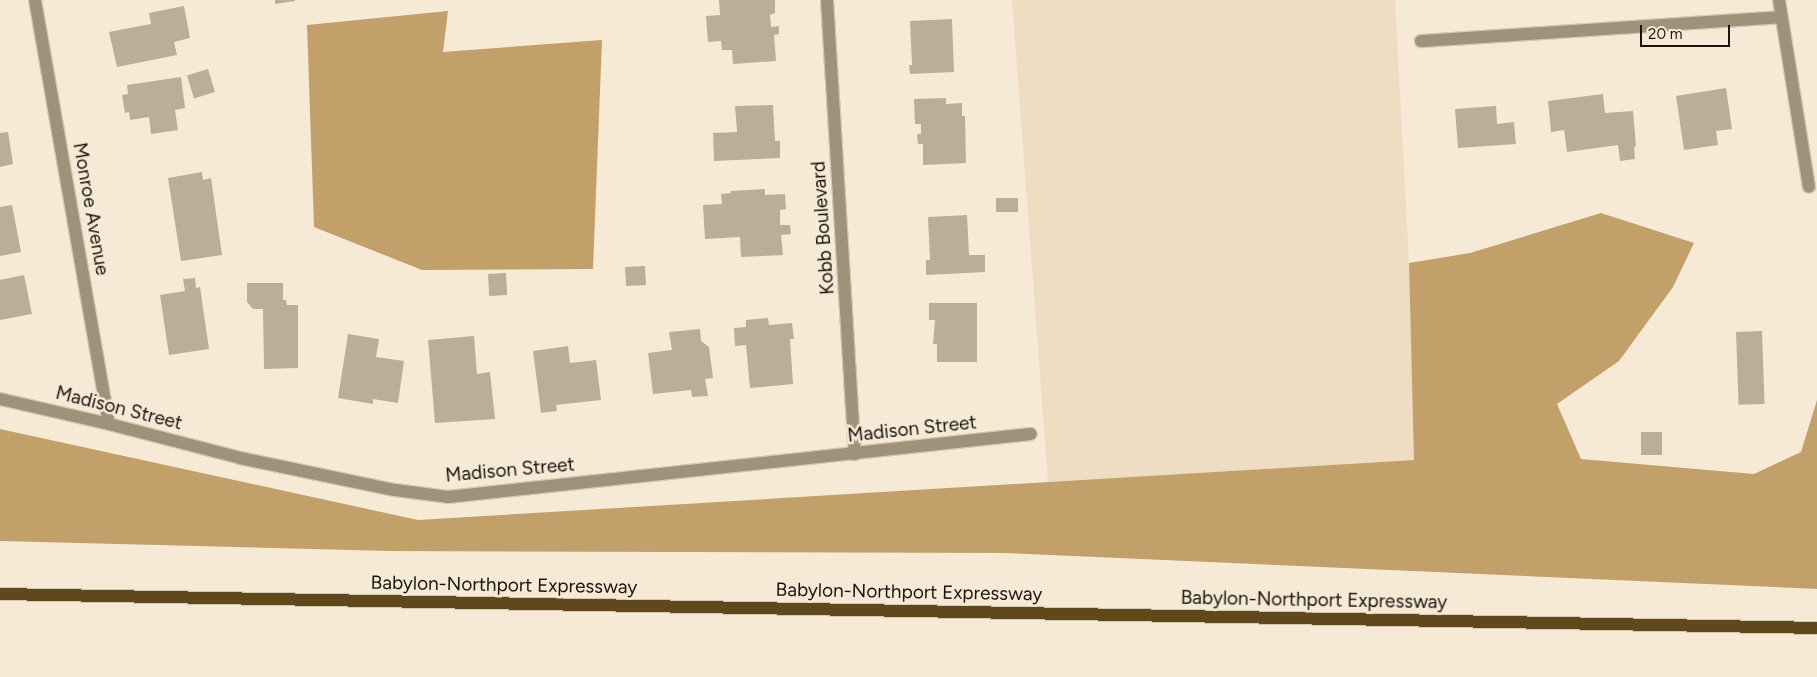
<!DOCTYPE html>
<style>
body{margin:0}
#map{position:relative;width:1817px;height:677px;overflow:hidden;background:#f6ead6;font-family:Figtree,sans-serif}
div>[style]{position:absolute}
.built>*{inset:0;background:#eeddc3}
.forest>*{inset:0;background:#c2a06a}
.building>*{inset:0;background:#baae9b;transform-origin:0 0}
.roads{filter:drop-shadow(1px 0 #d3c8b6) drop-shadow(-1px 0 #d3c8b6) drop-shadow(0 1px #d3c8b6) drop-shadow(0 -1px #d3c8b6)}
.minor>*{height:12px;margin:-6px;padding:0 6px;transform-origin:6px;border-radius:6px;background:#a0917b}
.major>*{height:12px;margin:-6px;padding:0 6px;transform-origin:6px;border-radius:6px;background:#61481c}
span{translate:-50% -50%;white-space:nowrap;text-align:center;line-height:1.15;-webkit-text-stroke:5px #f6ead6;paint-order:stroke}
.street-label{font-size:19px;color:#19150e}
.scale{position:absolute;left:1640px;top:25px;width:90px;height:22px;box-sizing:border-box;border:2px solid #19150e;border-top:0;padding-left:6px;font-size:15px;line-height:18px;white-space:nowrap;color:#19150e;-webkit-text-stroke:4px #f6ead6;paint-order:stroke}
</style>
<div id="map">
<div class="built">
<i style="clip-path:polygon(1012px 0,1395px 0,1409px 263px,1415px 460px,1048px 482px)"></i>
</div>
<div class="forest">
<i style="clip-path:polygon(448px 11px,443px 52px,602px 40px,593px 269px,422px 270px,314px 227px,307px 25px)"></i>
<i style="clip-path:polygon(1601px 213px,1694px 243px,1673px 287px,1619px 361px,1557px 404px,1581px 459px,1754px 474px,1801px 452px,1817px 400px,1817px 589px,1005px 553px,389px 551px,0 541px,0 429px,418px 520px,1414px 460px,1409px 263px,1470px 253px)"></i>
</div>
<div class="building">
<i style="clip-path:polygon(275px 0,295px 0,295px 1px,275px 4px)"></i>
<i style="clip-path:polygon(719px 0,775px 0,775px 13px,770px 15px,771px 27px,779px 26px,779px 34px,774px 35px,776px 61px,733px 64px,732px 50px,722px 50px,721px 41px,708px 42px,706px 16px,720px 15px)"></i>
<i style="clip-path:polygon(184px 6px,190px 38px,174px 42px,177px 55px,117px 67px,109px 32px,151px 24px,149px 13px)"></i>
<i style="clip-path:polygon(952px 19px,954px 72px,910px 74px,909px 65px,912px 65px,910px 21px)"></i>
<i style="left:208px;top:69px;width:24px;height:22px;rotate:73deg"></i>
<i style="clip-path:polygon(181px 77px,185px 108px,175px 110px,178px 130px,151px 134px,149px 117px,130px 120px,129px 112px,125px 113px,122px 95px,128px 94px,127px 85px)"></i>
<i style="clip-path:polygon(1726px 88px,1732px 129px,1716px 131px,1718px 145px,1684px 150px,1676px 96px)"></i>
<i style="clip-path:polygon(1603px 94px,1605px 113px,1633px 111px,1636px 146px,1634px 147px,1635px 159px,1620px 161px,1618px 145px,1567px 152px,1564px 130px,1551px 132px,1548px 101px)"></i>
<i style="clip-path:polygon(946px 98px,946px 104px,962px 103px,962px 116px,965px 116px,966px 163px,923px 165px,923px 144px,918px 144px,917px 134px,921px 134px,921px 124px,915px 124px,914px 99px)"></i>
<i style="clip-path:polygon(773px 105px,775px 141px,780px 141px,780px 158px,714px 161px,713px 133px,737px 132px,735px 106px)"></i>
<i style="clip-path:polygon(1496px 106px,1497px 124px,1514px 122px,1516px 144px,1458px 148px,1455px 109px)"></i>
<i style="clip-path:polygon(8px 132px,13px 164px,0 167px,0 133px)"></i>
<i style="clip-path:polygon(202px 172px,203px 180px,211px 178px,222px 255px,181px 261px,168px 178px)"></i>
<i style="clip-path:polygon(765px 189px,765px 195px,785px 194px,786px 209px,780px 210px,780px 225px,790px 225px,791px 234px,781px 235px,783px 255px,741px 257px,740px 237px,705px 239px,703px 205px,722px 204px,721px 194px,731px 193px,731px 191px)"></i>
<i style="left:996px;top:198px;width:22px;height:14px"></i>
<i style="clip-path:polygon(12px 205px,21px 252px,0 256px,0 207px)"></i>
<i style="clip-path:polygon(967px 215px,969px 255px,985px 255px,985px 272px,926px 275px,926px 260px,930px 260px,928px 217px)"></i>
<i style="left:645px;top:266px;width:19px;height:20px;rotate:87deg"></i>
<i style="left:506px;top:273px;width:22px;height:18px;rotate:87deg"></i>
<i style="clip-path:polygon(24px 275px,32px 314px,0 320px,0 280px)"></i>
<i style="clip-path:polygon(195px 278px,196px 288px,200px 287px,209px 349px,169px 355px,160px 295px,185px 291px,183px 279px)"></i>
<i style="clip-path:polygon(247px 283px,283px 283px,283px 300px,286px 300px,287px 305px,298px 305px,298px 368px,264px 369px,263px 309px,253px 309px,247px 302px)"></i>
<i style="clip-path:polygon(929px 303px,977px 303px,977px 362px,937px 362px,937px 344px,933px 344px,935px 320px,929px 320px)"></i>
<i style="clip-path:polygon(768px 318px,769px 325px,792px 323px,794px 339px,790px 339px,793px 384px,750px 388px,746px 345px,735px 346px,734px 328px,746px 327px,746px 320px)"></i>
<i style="clip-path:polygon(700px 329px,701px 341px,709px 347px,713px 378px,705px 379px,708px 396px,692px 397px,691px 390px,653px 394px,648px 353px,672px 350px,669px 332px)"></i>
<i style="left:1762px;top:331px;width:73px;height:26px;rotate:88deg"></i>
<i style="clip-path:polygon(348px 334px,379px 339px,376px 357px,404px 361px,398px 403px,373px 399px,373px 404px,338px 398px)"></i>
<i style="clip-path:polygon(474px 336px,477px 374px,490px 372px,495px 419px,435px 423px,428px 340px)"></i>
<i style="clip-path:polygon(568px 346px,570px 363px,596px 360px,601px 400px,556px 405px,557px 411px,541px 413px,533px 351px)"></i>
<i style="left:1641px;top:432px;width:21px;height:23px"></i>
</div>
<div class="roads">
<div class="minor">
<i style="left:35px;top:0;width:430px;rotate:80.1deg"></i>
<i style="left:827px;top:0;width:455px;rotate:86.5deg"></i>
<i style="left:1779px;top:0;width:189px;rotate:80.9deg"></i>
<i style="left:1421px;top:41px;width:361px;rotate:-3.8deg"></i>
<i style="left:0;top:399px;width:112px;rotate:12.9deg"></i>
<i style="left:109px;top:424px;width:135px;rotate:14.5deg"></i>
<i style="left:240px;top:458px;width:158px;rotate:11.7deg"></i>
<i style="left:395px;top:490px;width:53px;rotate:7.5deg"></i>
<i style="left:448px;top:497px;width:586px;rotate:-6.17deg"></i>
</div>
<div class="major">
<i style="left:0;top:594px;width:1817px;rotate:1.07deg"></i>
</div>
</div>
<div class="street-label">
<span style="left:91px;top:209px;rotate:80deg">Monroe Avenue</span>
<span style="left:823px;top:228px;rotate:-94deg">Kobb Boulevard</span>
<span style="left:119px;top:408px;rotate:14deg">Madison Street</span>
<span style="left:912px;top:429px;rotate:-6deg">Madison Street</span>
<span style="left:510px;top:470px;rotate:-5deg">Madison Street</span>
<span style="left:504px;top:585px;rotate:1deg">Babylon-Northport Expressway</span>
<span style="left:909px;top:592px;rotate:1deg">Babylon-Northport Expressway</span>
<span style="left:1314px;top:600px;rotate:1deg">Babylon-Northport Expressway</span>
</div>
<div class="scale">20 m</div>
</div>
